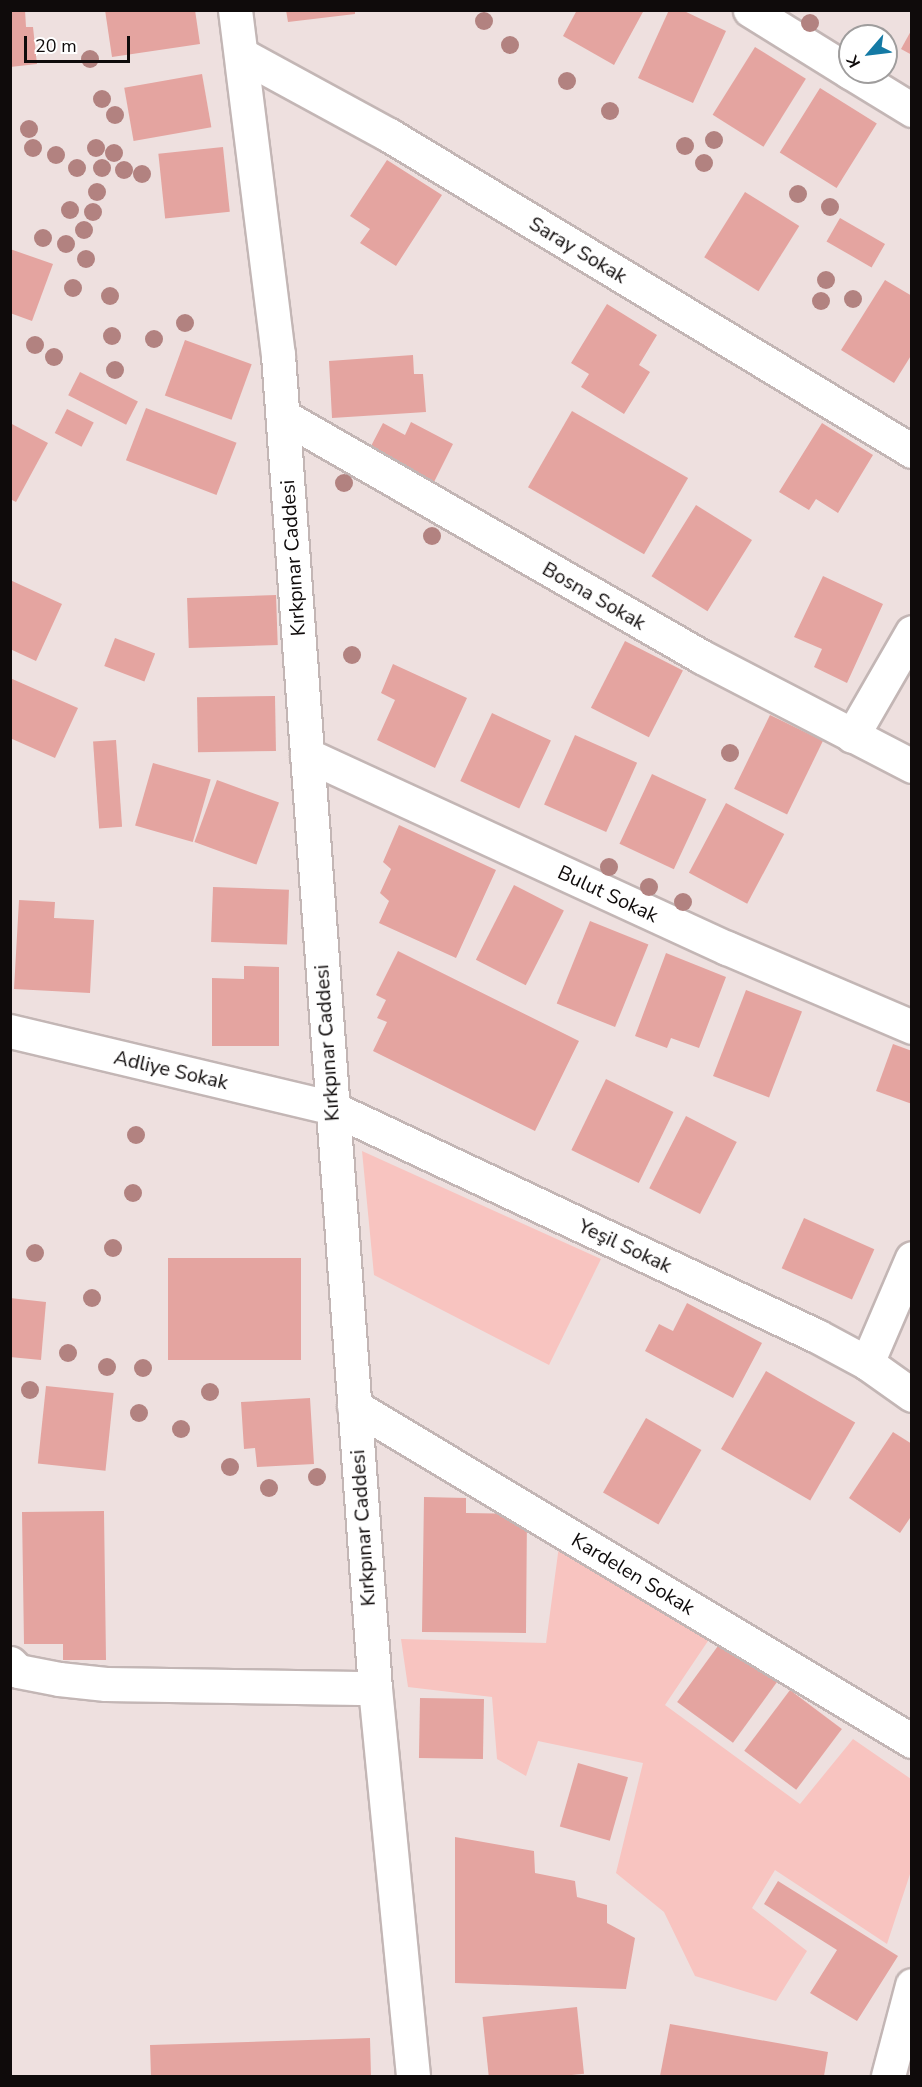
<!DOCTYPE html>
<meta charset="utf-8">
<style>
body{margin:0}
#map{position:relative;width:922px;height:2087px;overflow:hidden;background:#eee0df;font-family:"Nunito Sans",sans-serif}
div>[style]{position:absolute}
.green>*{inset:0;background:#f8c4c0}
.building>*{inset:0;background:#e4a4a0;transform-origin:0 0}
.roads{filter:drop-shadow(2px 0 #c3b6b5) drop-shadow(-2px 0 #c3b6b5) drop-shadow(0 2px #c3b6b5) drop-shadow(0 -2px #c3b6b5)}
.minor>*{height:33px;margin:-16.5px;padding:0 16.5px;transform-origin:16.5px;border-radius:16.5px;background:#fff}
.trees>*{width:18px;height:18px;margin:-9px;border-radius:50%;background:#b28280}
span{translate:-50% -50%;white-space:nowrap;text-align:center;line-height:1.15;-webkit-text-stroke:5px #fff;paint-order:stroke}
.street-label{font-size:20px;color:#0f0b0b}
.frame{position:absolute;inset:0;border:12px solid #0f0b0b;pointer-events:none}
.north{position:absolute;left:838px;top:24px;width:60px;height:60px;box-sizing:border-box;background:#fff;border:2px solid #9f9d9d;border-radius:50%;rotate:242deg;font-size:16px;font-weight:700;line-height:24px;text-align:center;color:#0f0b0b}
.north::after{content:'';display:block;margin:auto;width:21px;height:27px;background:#147aa5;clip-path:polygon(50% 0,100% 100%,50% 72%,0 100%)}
.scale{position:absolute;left:24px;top:36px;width:106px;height:27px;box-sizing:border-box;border:3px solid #0f0b0b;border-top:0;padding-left:8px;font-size:18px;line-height:21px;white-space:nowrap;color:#0f0b0b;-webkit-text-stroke:4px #fff;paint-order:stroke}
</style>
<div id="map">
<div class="green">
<i style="clip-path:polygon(362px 1151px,601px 1259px,549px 1365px,374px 1275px)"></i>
<i style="clip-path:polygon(559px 1546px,710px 1638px,665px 1705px,800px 1804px,853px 1739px,911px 1779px,911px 1871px,887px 1944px,775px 1870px,752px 1908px,807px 1951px,776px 2001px,695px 1976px,664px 1912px,616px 1873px,643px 1763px,538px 1741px,526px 1776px,497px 1759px,492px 1697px,408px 1687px,401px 1639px,546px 1643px)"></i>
</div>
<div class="building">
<i style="clip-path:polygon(10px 10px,25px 10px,26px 27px,33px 27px,37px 64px,10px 67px)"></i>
<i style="clip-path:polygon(105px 10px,195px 10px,200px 44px,112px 57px)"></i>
<i style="clip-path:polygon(286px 10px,355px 10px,355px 14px,288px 22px)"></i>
<i style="clip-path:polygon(577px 10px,644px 10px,614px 65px,563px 36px)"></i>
<i style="clip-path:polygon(669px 10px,682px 10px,726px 31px,693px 103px,638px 78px)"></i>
<i style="clip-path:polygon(912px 29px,912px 55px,901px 49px)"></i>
<i style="left:755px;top:47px;width:60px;height:80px;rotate:32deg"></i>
<i style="left:202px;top:74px;width:54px;height:79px;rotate:80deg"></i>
<i style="left:820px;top:88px;width:67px;height:76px;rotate:32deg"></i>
<i style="left:223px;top:147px;width:65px;height:65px;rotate:84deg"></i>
<i style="clip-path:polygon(387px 160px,442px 195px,396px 266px,360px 243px,370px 229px,350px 216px)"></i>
<i style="left:745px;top:192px;width:64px;height:77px;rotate:32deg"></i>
<i style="left:840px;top:218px;width:52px;height:27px;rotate:30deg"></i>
<i style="clip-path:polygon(10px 249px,53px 264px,32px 321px,10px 313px)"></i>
<i style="clip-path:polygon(885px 280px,912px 296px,912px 354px,894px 383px,841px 350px)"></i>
<i style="clip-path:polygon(607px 304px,657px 335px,639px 365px,650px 372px,624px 414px,581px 387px,589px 374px,571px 363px)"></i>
<i style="left:185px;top:340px;width:71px;height:59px;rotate:20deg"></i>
<i style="clip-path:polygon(413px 355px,414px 374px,423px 374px,426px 412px,332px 418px,329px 361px)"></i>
<i style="left:80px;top:372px;width:65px;height:26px;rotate:27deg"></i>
<i style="left:146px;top:408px;width:97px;height:56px;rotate:21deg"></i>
<i style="left:67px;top:409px;width:30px;height:27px;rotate:27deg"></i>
<i style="left:572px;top:411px;width:134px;height:88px;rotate:30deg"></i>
<i style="clip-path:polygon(411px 422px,453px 444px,434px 482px,370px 448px,383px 423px,405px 435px)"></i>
<i style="clip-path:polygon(10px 423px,48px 443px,16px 502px,10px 499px)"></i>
<i style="clip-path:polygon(822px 423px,873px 455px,838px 513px,816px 499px,809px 510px,779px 492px)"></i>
<i style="left:696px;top:505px;width:66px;height:84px;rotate:32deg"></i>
<i style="clip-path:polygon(823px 576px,883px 604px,847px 683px,814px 667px,822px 649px,794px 637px)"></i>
<i style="clip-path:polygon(10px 580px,62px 604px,36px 661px,10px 649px)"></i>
<i style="left:276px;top:595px;width:50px;height:89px;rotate:88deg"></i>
<i style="left:115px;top:638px;width:43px;height:30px;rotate:21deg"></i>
<i style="left:625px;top:641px;width:65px;height:75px;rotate:27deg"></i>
<i style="clip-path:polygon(393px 664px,467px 698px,435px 768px,377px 740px,395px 700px,381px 693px)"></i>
<i style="clip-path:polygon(10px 678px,78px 708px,55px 758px,10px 738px)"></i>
<i style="left:275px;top:696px;width:55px;height:78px;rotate:89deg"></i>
<i style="left:492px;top:713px;width:65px;height:75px;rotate:25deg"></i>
<i style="left:770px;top:715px;width:59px;height:82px;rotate:26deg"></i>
<i style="left:575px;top:735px;width:68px;height:76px;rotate:24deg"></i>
<i style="left:116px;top:740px;width:87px;height:23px;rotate:86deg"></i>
<i style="left:153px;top:763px;width:60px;height:65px;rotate:16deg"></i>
<i style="left:652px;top:774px;width:60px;height:77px;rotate:25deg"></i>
<i style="left:217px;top:780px;width:66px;height:66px;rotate:20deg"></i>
<i style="left:726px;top:803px;width:66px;height:79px;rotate:28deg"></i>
<i style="clip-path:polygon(399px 825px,496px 870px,456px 958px,379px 923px,389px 901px,380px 893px,391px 869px,383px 862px)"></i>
<i style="left:514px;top:885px;width:56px;height:84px;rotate:27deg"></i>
<i style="left:213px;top:887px;width:76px;height:55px;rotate:2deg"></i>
<i style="clip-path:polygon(19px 900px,55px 902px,54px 918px,94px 920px,90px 993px,14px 989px)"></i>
<i style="left:590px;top:921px;width:63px;height:89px;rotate:22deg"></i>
<i style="clip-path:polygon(398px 951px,579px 1041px,535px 1131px,373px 1051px,387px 1022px,377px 1018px,386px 1000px,376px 995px)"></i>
<i style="clip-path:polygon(666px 953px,726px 977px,699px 1048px,671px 1038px,667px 1048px,635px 1036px)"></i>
<i style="clip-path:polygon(244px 966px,279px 967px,279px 1046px,212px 1046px,212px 978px,244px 979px)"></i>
<i style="left:746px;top:990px;width:60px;height:92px;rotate:21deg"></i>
<i style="clip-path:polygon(893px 1044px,912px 1051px,912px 1104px,876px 1091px)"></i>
<i style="left:606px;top:1079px;width:75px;height:79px;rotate:26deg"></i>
<i style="left:686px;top:1116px;width:57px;height:81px;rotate:27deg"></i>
<i style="left:804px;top:1218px;width:77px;height:55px;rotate:24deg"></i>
<i style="left:301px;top:1258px;width:102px;height:133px;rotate:90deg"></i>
<i style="clip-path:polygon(10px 1298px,46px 1302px,41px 1360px,10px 1357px)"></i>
<i style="clip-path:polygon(687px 1303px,762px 1343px,733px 1398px,645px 1351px,659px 1324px,673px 1331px)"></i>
<i style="left:766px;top:1371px;width:103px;height:90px;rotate:30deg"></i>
<i style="left:46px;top:1386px;width:68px;height:78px;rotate:6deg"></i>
<i style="clip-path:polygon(310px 1398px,314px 1464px,257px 1467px,255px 1448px,244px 1449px,241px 1402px)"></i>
<i style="left:646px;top:1418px;width:64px;height:86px;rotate:30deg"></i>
<i style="clip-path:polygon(893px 1432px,912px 1444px,912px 1515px,900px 1533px,849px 1498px)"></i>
<i style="clip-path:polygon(424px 1497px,466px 1498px,466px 1513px,527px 1514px,526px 1633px,422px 1632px)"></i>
<i style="clip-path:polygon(104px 1511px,106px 1660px,63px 1660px,63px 1644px,24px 1644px,22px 1512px)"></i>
<i style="left:723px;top:1639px;width:69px;height:78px;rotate:36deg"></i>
<i style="left:790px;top:1690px;width:65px;height:76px;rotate:37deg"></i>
<i style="left:420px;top:1698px;width:64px;height:60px;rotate:1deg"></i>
<i style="left:578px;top:1763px;width:52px;height:66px;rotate:16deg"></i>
<i style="clip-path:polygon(455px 1837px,534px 1851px,535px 1873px,575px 1881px,577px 1897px,607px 1905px,607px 1923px,635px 1938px,626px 1989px,455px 1983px)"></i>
<i style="clip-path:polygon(778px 1881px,898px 1956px,857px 2021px,810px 1993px,837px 1950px,764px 1904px)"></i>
<i style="left:577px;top:2007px;width:67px;height:95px;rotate:84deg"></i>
<i style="clip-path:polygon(670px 2024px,828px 2052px,824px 2076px,660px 2076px)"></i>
<i style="clip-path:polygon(370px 2038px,371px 2076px,151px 2076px,150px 2045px)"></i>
</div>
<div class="roads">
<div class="minor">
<i style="left:235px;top:10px;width:348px;rotate:82.9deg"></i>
<i style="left:278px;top:355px;width:1337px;rotate:85.84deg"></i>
<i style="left:375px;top:1688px;width:390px;rotate:84.4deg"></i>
<i style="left:750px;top:10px;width:118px;rotate:31.8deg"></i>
<i style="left:242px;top:55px;width:167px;rotate:28.6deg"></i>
<i style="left:389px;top:135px;width:611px;rotate:31.14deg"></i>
<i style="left:850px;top:72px;width:73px;rotate:31.5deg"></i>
<i style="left:283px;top:416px;width:483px;rotate:29.9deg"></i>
<i style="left:702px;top:657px;width:237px;rotate:27.4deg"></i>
<i style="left:852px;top:736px;width:120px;rotate:-60deg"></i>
<i style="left:307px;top:755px;width:462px;rotate:24.7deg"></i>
<i style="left:727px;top:948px;width:201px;rotate:23.1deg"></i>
<i style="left:10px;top:1031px;width:331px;rotate:13.4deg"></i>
<i style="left:332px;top:1108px;width:536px;rotate:25.18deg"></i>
<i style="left:817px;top:1336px;width:57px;rotate:28.4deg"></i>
<i style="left:867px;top:1363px;width:55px;rotate:35.4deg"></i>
<i style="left:867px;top:1363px;width:114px;rotate:-66.8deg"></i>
<i style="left:354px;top:1406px;width:651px;rotate:30.98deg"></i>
<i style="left:10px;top:1663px;width:11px;rotate:45deg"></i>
<i style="left:18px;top:1671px;width:42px;rotate:11deg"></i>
<i style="left:59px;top:1679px;width:47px;rotate:6.1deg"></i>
<i style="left:106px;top:1684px;width:269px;rotate:0.9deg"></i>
<i style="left:888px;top:2076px;width:94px;rotate:-75.2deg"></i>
</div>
</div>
<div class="trees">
<i style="left:484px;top:21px"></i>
<i style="left:810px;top:23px"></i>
<i style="left:510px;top:45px"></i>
<i style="left:90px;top:59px"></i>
<i style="left:567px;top:81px"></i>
<i style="left:102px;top:99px"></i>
<i style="left:610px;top:111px"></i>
<i style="left:115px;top:115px"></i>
<i style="left:29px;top:129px"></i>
<i style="left:714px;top:140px"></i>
<i style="left:685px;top:146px"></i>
<i style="left:33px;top:148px"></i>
<i style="left:96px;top:148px"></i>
<i style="left:114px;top:153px"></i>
<i style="left:56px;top:155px"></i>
<i style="left:704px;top:163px"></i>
<i style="left:77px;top:168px"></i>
<i style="left:102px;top:168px"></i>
<i style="left:124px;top:170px"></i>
<i style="left:142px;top:174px"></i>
<i style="left:97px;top:192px"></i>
<i style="left:798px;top:194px"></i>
<i style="left:830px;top:207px"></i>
<i style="left:70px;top:210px"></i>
<i style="left:93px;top:212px"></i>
<i style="left:84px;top:230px"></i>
<i style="left:43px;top:238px"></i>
<i style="left:66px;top:244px"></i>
<i style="left:86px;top:259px"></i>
<i style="left:826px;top:280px"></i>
<i style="left:73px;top:288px"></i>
<i style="left:110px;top:296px"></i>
<i style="left:853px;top:299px"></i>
<i style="left:821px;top:301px"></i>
<i style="left:185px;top:323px"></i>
<i style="left:112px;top:336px"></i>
<i style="left:154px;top:339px"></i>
<i style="left:35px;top:345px"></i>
<i style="left:54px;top:357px"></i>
<i style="left:115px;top:370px"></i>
<i style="left:344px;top:483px"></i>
<i style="left:432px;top:536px"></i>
<i style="left:352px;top:655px"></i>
<i style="left:730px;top:753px"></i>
<i style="left:609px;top:867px"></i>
<i style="left:649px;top:887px"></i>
<i style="left:683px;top:902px"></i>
<i style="left:136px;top:1135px"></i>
<i style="left:133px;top:1193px"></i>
<i style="left:113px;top:1248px"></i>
<i style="left:35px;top:1253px"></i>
<i style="left:92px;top:1298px"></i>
<i style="left:68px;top:1353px"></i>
<i style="left:107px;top:1367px"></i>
<i style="left:143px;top:1368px"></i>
<i style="left:30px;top:1390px"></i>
<i style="left:210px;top:1392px"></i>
<i style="left:139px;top:1413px"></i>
<i style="left:181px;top:1429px"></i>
<i style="left:230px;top:1467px"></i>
<i style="left:317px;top:1477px"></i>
<i style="left:269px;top:1488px"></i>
</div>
<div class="street-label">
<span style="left:578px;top:250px;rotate:31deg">Saray Sokak</span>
<span style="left:293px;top:558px;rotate:-94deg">Kırkpınar Caddesi</span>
<span style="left:594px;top:596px;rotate:30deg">Bosna Sokak</span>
<span style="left:608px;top:894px;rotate:25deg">Bulut Sokak</span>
<span style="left:327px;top:1043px;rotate:-94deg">Kırkpınar Caddesi</span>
<span style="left:171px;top:1070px;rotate:13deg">Adliye Sokak</span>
<span style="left:625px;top:1246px;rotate:25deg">Yeşil Sokak</span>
<span style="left:363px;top:1528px;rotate:-94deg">Kırkpınar Caddesi</span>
<span style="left:633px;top:1574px;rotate:31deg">Kardelen Sokak</span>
</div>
<div class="frame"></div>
<div class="north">K</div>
<div class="scale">20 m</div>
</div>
